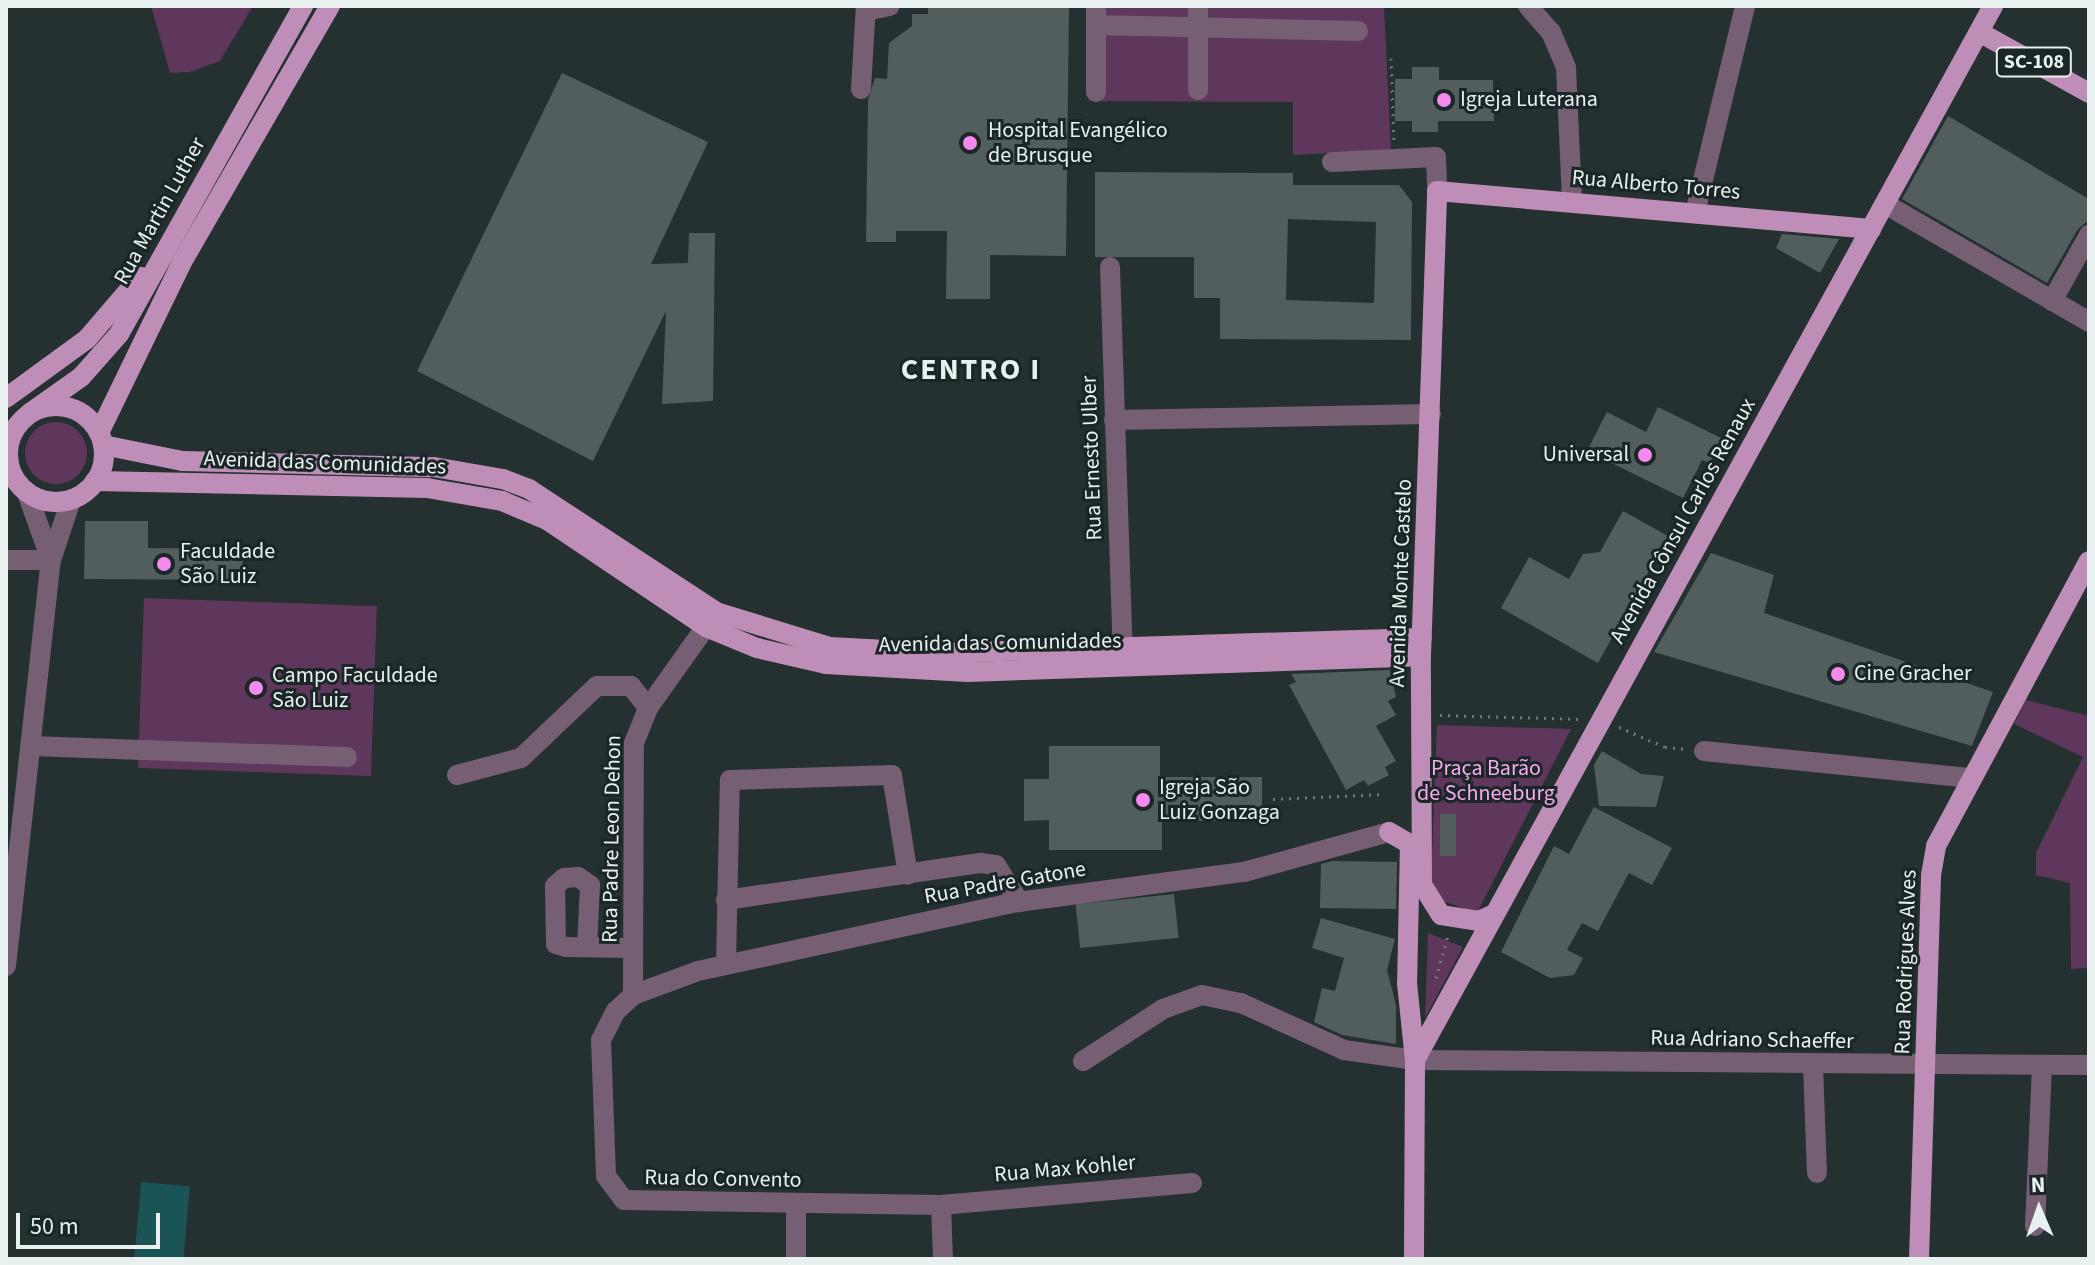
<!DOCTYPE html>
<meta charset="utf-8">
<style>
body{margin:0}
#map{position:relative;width:2095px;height:1265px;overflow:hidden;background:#253030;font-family:"Source Sans 3",sans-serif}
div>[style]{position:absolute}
.green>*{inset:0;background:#60375c;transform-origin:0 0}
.round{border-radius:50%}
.water>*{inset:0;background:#1a5457;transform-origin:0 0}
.building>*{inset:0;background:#525e5e;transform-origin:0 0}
.path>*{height:3px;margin-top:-1.5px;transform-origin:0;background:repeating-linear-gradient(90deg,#707979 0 2px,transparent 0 8px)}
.minor>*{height:20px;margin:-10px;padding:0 10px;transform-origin:10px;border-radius:10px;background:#765e73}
.major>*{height:20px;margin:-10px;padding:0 10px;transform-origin:10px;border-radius:10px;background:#be8eb9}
.major>.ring{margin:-10px;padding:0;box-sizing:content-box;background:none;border:20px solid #be8eb9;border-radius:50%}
.dots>*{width:22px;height:22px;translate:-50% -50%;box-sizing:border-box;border:4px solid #1b2626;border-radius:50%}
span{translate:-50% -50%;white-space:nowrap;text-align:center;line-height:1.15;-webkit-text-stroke:6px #1b2626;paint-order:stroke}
.shield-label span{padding:2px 6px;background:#1b2626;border:2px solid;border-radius:6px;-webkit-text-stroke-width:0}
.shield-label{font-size:20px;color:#e9f0f0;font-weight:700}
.poi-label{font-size:22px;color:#e9f0f0}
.left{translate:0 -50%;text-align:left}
.right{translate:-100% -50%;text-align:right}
.street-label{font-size:22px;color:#e9f0f0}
.park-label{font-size:22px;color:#f7a9f0}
.district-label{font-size:30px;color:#e9f0f0;font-weight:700;letter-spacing:2px}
.frame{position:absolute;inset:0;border:8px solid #e9f0f0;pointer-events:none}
.north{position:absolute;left:1999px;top:1169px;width:80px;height:80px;-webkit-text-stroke:6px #1b2626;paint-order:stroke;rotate:358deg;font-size:22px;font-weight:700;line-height:32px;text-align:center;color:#e9f0f0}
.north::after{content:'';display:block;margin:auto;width:28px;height:36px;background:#e9f0f0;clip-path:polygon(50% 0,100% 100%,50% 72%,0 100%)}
.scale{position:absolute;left:16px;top:1213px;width:144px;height:36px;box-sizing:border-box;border:4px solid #e9f0f0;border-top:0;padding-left:10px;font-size:24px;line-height:28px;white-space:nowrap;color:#e9f0f0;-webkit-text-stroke:6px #1b2626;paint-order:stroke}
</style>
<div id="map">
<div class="green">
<i style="clip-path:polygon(151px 6px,253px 6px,220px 61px,190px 72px,170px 73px)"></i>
<i style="clip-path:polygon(1090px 6px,1384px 6px,1391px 150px,1293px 155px,1293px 102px,1089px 101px)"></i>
<i class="round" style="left:25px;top:422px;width:62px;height:62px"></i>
<i style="left:144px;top:598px;width:233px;height:170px;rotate:2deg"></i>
<i style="clip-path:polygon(2026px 700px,2089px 716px,2089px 968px,2071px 969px,2070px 883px,2036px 875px,2036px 853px,2083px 757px,2014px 724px)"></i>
<i style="clip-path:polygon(1437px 725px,1571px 729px,1477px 913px,1440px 900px,1431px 882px)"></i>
<i style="clip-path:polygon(1428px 933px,1463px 947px,1425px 1018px)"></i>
</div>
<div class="water">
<i style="left:141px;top:1182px;width:49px;height:75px;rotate:5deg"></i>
</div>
<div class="building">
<i style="clip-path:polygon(928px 6px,1069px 6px,1066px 256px,990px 255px,990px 299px,946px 299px,947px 231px,896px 231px,896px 242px,866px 242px,868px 100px,875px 78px,887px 79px,889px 43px,912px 26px,912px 14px,928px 14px)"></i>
<i style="clip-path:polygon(1412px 67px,1439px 67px,1439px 80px,1493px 80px,1494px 121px,1438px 121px,1438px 132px,1412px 132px,1412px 121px,1395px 121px,1395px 79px,1412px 79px)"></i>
<i style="clip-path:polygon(562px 73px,708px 142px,651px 264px,688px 263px,689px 233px,715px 233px,713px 401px,662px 404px,666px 311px,593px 461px,417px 371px)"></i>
<i style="clip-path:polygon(1948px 116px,2089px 199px,2089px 220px,2078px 229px,2047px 283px,1902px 199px)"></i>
<i style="clip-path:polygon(evenodd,1095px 172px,1293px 173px,1293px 185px,1399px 185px,1412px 202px,1411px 340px,1220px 339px,1220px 298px,1194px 298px,1194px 257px,1095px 257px,1095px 172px,1288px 219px,1376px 222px,1374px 303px,1286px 300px,1288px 219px)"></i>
<i style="clip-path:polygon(1782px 234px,1839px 239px,1820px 273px,1776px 248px)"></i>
<i style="clip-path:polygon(1658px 407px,1723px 439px,1711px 464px,1702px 460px,1683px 498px,1587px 451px,1607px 412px,1646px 432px)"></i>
<i style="clip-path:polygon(1623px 511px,1668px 536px,1598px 663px,1501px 608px,1529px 557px,1569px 579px,1583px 554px,1600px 552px)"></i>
<i style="clip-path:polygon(85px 521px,148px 521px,148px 548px,243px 549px,242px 580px,84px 579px)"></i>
<i style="clip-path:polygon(1711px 553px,1774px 575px,1764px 613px,1993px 692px,1972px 746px,1654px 652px)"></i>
<i style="clip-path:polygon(1390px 670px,1396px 697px,1388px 701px,1396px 715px,1376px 726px,1396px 761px,1385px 767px,1389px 775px,1368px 786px,1364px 780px,1346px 790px,1289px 685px,1296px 682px,1291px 674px)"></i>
<i style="clip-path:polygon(1049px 746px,1160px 746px,1160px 777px,1262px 777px,1262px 821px,1162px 821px,1162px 850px,1049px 850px,1049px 820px,1024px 821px,1024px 779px,1049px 779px)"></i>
<i style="clip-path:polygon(1602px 751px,1641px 774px,1664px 776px,1656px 807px,1599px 806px,1594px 765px)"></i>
<i style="clip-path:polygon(1594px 807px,1672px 848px,1652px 885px,1629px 873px,1598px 931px,1582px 923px,1567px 950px,1583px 958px,1574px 975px,1550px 978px,1501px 952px,1554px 846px,1569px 854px)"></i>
<i style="left:1440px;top:814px;width:16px;height:42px"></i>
<i style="clip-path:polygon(1333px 861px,1397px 862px,1396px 909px,1320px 908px,1321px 864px)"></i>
<i style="left:1174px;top:894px;width:44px;height:99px;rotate:84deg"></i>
<i style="clip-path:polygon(1321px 918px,1395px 939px,1387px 970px,1396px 1005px,1396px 1044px,1342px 1035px,1314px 1022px,1322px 988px,1335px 991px,1344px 958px,1312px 948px)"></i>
</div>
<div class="path">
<i style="left:1391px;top:58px;width:84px;rotate:88deg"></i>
<i style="left:1440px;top:715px;width:141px;rotate:1.6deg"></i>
<i style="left:1619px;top:727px;width:50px;rotate:23.5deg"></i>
<i style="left:1665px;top:747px;width:22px;rotate:5deg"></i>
<i style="left:1273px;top:799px;width:112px;rotate:-2.6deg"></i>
<i style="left:1436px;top:978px;width:45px;rotate:-74.4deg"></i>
</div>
<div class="minor">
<i style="left:1198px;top:6px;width:84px;rotate:90deg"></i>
<i style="left:1528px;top:6px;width:35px;rotate:49deg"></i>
<i style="left:1551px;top:32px;width:39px;rotate:67deg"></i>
<i style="left:1566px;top:68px;width:134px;rotate:87.4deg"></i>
<i style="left:866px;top:11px;width:24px;rotate:-12deg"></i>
<i style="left:1096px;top:25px;width:262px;rotate:1.3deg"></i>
<i style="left:861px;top:89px;width:83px;rotate:-86.6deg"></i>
<i style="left:1096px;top:92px;width:86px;rotate:-90deg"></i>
<i style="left:1332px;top:162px;width:104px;rotate:-2.8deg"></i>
<i style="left:1436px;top:157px;width:34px;rotate:88deg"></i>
<i style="left:1885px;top:204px;width:236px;rotate:30deg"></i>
<i style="left:1695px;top:213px;width:213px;rotate:-76.4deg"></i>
<i style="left:1110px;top:267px;width:398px;rotate:88.1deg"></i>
<i style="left:2052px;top:301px;width:76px;rotate:-60.7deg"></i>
<i style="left:1114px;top:420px;width:317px;rotate:-1.1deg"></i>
<i style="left:27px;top:493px;width:71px;rotate:70.3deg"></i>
<i style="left:6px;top:560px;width:45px"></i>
<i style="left:30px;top:746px;width:317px;rotate:2deg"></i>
<i style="left:1704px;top:751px;width:266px;rotate:5.8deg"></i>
<i style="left:457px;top:775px;width:66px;rotate:-14.9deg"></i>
<i style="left:521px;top:758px;width:105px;rotate:-43.5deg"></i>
<i style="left:597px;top:686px;width:34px"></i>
<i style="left:631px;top:686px;width:28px;rotate:52deg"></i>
<i style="left:726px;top:900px;width:258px;rotate:-8.3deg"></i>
<i style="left:981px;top:863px;width:15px;rotate:8deg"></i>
<i style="left:996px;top:865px;width:44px;rotate:58.1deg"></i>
<i style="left:587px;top:947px;width:62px;rotate:-87.2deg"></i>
<i style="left:590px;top:885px;width:14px;rotate:-146deg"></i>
<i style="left:578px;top:877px;width:14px;rotate:176deg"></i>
<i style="left:564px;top:878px;width:12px;rotate:138deg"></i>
<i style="left:555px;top:886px;width:58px;rotate:89deg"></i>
<i style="left:556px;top:944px;width:10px;rotate:17deg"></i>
<i style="left:566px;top:947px;width:67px;rotate:0.9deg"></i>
<i style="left:726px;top:964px;width:184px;rotate:-88.8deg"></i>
<i style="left:730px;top:780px;width:162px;rotate:-1.8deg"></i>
<i style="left:892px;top:775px;width:101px;rotate:80.9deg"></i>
<i style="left:6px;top:966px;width:408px;rotate:-83.7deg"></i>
<i style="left:51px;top:560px;width:63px;rotate:-71.6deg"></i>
<i style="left:633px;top:995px;width:252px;rotate:-89.8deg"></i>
<i style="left:634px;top:743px;width:38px;rotate:-68deg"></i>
<i style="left:648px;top:708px;width:114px;rotate:-54.6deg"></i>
<i style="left:1083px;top:1061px;width:95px;rotate:-33deg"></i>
<i style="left:1163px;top:1009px;width:41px;rotate:-19.7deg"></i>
<i style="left:1202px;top:995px;width:40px;rotate:12deg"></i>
<i style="left:1241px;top:1003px;width:113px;rotate:24.5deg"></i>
<i style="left:1344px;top:1050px;width:72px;rotate:8deg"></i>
<i style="left:1415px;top:1060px;width:674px;rotate:0.43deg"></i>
<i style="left:1813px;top:1065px;width:108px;rotate:87.9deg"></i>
<i style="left:1192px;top:1183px;width:252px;rotate:175deg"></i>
<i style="left:941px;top:1205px;width:317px;rotate:-179.1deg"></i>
<i style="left:624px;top:1200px;width:30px;rotate:-127deg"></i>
<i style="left:606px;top:1176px;width:136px;rotate:-92.1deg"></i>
<i style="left:601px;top:1040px;width:33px;rotate:-63deg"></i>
<i style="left:616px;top:1011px;width:23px;rotate:-43deg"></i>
<i style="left:633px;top:995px;width:69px;rotate:-20.3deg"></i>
<i style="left:698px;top:971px;width:327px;rotate:-12.2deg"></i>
<i style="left:1018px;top:902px;width:228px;rotate:-7.6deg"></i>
<i style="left:1244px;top:872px;width:150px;rotate:-15.4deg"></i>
<i style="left:796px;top:1204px;width:55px;rotate:90deg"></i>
<i style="left:941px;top:1205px;width:54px;rotate:87.9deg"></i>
<i style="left:2035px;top:1226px;width:161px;rotate:-87.5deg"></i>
</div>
<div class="major">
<i style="left:1979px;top:32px;width:126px;rotate:29deg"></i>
<i style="left:6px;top:398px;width:100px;rotate:-36.1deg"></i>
<i style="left:87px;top:339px;width:82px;rotate:-49.5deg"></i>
<i class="ring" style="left:8px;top:406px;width:76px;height:76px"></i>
<i style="left:30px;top:413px;width:62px;rotate:-35.2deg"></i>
<i style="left:81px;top:377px;width:57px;rotate:-48.5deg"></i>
<i style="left:119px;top:334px;width:376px;rotate:-60.7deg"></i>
<i style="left:99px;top:433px;width:190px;rotate:-64.1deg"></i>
<i style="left:182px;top:262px;width:296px;rotate:-60deg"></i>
<i style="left:103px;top:445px;width:81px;rotate:11.4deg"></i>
<i style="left:182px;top:461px;width:252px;rotate:1.4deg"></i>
<i style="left:434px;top:467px;width:70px;rotate:9.9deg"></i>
<i style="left:503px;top:479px;width:28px;rotate:21deg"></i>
<i style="left:529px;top:489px;width:224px;rotate:33.3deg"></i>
<i style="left:716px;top:612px;width:119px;rotate:17.1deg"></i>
<i style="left:830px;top:647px;width:112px;rotate:3.1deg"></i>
<i style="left:942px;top:653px;width:480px;rotate:-1.8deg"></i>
<i style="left:95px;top:481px;width:332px;rotate:1.2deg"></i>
<i style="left:427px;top:488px;width:76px;rotate:9.8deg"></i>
<i style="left:502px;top:501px;width:49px;rotate:22.9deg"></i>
<i style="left:547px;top:520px;width:192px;rotate:33.9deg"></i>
<i style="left:706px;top:627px;width:55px;rotate:22.4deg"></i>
<i style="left:757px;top:648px;width:71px;rotate:13.1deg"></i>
<i style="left:826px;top:664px;width:142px;rotate:3.2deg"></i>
<i style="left:968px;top:672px;width:453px;rotate:-2deg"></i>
<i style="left:1389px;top:832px;width:24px;rotate:30deg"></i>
<i style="left:1410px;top:844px;width:139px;rotate:91.2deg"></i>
<i style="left:1407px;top:983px;width:77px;rotate:84.1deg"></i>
<i style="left:1415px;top:1060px;width:199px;rotate:90.3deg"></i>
<i style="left:1494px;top:914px;width:17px;rotate:155deg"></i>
<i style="left:1479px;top:921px;width:38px;rotate:-171deg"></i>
<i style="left:1441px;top:915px;width:36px;rotate:-122deg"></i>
<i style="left:1422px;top:885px;width:229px;rotate:-90.3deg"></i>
<i style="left:1421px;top:656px;width:465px;rotate:-88deg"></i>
<i style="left:1437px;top:191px;width:436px;rotate:5deg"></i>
<i style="left:1415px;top:1060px;width:1202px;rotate:-61.26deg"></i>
<i style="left:1919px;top:1259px;width:384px;rotate:-88.2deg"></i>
<i style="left:1931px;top:875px;width:29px;rotate:-80deg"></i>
<i style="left:1936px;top:846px;width:323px;rotate:-61.8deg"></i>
</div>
<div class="dots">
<i style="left:1444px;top:100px;background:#f689ed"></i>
<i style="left:970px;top:143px;background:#f689ed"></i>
<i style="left:1645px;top:455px;background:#f689ed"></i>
<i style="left:164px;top:564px;background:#f689ed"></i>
<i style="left:1838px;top:674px;background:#f689ed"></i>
<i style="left:256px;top:688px;background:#f689ed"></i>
<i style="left:1143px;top:800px;background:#f689ed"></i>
</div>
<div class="shield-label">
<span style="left:2034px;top:62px">SC-108</span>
</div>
<div class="poi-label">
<span class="left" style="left:1460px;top:100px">Igreja Luterana</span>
<span class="left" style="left:988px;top:143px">Hospital Evangélico<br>de Brusque</span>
<span class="right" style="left:1629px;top:455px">Universal</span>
<span class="left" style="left:180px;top:564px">Faculdade<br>São Luiz</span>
<span class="left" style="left:1854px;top:674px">Cine Gracher</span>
<span class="left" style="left:272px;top:688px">Campo Faculdade<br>São Luiz</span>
<span class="left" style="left:1159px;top:800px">Igreja São<br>Luiz Gonzaga</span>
</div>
<div class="street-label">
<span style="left:1656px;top:185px;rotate:5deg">Rua Alberto Torres</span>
<span style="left:160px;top:211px;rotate:-61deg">Rua Martin Luther</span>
<span style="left:1092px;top:458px;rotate:-92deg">Rua Ernesto Ulber</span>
<span style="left:325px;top:463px;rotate:2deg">Avenida das Comunidades</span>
<span style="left:1683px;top:521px;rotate:-61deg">Avenida Cônsul Carlos Renaux</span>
<span style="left:1401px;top:583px;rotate:-88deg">Avenida Monte Castelo</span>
<span style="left:1000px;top:643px;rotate:-1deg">Avenida das Comunidades</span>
<span style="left:612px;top:839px;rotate:-89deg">Rua Padre Leon Dehon</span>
<span style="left:1005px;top:883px;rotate:-10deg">Rua Padre Gatone</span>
<span style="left:1906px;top:962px;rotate:-88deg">Rua Rodrigues Alves</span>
<span style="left:1752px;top:1040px;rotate:1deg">Rua Adriano Schaeffer</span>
<span style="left:1065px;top:1169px;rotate:-5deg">Rua Max Kohler</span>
<span style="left:723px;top:1179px;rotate:1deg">Rua do Convento</span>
</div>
<div class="park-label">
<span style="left:1486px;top:781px">Praça Barão<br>de Schneeburg</span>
</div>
<div class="district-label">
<span style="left:971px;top:370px">CENTRO I</span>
</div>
<div class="frame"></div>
<div class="north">N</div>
<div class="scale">50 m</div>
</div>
